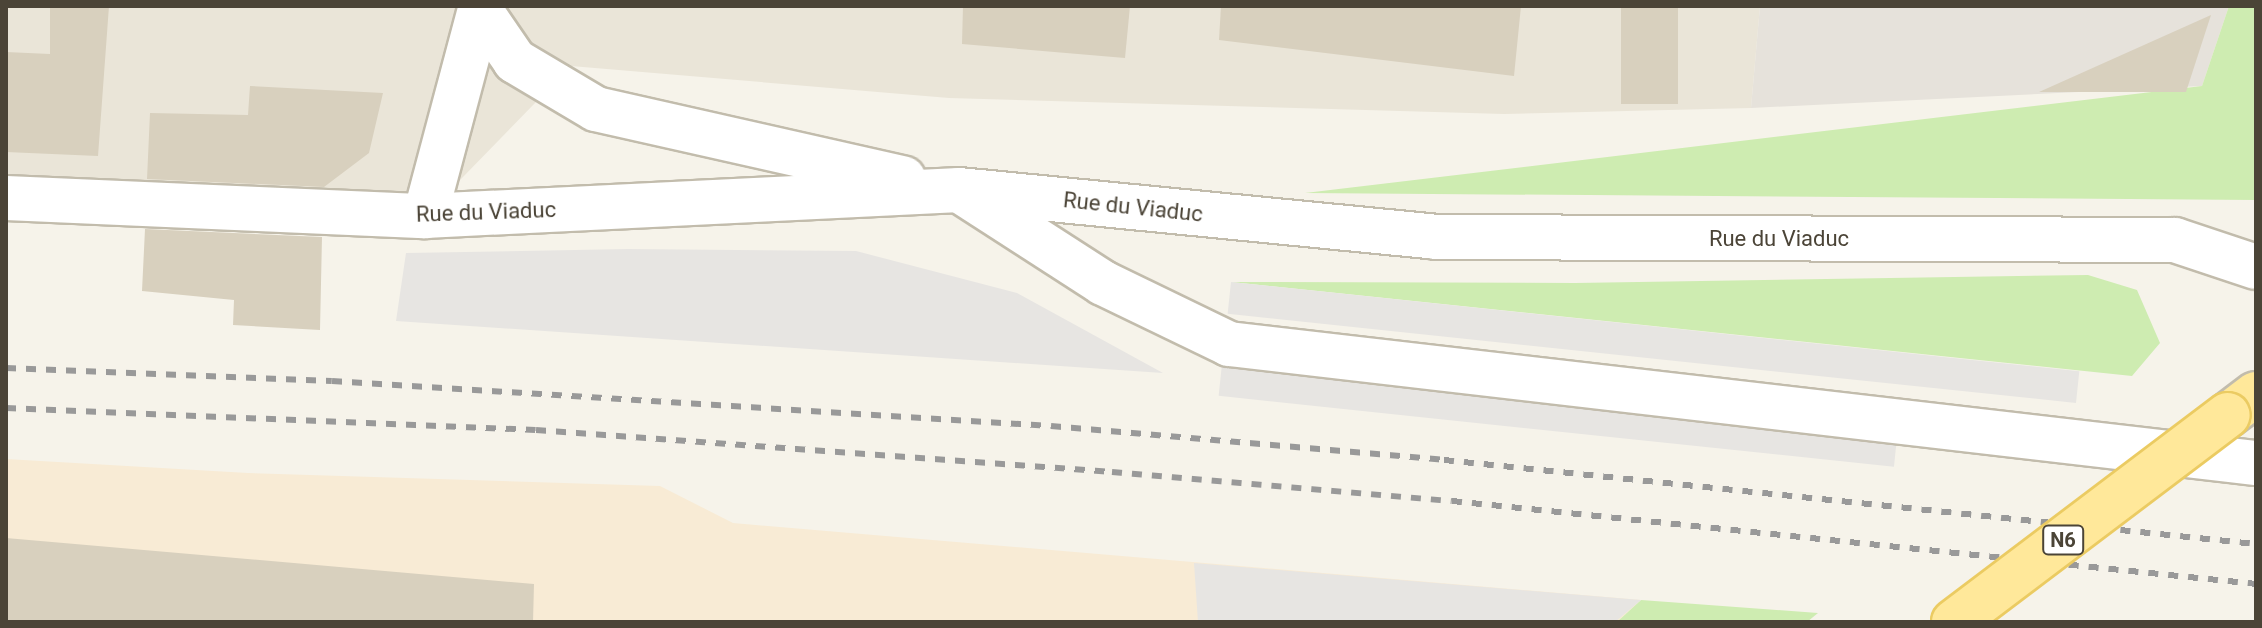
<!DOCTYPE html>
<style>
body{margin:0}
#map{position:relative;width:2262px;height:628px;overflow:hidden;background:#f6f3ea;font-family:Roboto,sans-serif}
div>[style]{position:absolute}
.residential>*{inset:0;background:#eae5d8}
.commercial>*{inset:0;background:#f8ebd5}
.industrial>*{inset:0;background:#e6e2db}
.green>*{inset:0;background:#ceecb1}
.parking>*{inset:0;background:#e7e5e2;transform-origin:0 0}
.building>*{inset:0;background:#d8d0be;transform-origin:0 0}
.roads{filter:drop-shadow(2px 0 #c2bcac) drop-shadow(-2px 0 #c2bcac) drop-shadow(0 2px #c2bcac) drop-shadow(0 -2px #c2bcac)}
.minor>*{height:44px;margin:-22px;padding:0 22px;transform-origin:22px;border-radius:22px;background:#fff}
.major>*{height:44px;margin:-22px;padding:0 22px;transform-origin:22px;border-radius:22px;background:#ffe89a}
.rail>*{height:6px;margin-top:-3px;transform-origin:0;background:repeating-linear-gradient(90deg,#999 0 10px,transparent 0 20px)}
.bridges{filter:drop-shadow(2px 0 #ebcb62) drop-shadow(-2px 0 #ebcb62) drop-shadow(0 2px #ebcb62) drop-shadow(0 -2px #ebcb62)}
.major-bridge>*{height:44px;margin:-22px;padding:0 22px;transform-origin:22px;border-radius:22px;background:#ffe89a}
span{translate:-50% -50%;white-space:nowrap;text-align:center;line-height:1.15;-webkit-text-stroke:6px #fff;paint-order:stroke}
.shield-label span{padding:2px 6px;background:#fff;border:2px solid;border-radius:6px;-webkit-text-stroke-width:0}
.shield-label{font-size:20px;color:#4b4437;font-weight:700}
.street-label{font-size:22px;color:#4b4437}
.frame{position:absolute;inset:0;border:8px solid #4b4437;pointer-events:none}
</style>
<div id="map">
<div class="residential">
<i style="clip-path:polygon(6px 6px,1760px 6px,1751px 108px,1504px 114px,949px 98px,571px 66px,425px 216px,6px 198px)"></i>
</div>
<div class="commercial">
<i style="clip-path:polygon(6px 459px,248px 473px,660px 486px,733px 523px,1641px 600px,1617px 622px,6px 622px)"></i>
</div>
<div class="industrial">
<i style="clip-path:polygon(1760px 6px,2229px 6px,2202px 86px,1751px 108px)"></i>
</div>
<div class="green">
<i style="clip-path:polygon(2229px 6px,2256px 6px,2256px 200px,1305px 193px,2202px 86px)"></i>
<i style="clip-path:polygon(2088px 275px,2137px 290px,2160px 343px,2132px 376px,1231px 282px,1575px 283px)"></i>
<i style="clip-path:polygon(1641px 600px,1818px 613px,1807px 622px,1617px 622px)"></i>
</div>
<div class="parking">
<i style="clip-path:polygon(628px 249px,856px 251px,1017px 293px,1163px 373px,396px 321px,406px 253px)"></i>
<i style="left:1231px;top:282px;width:853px;height:32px;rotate:6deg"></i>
<i style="left:1222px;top:364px;width:679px;height:32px;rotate:6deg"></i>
<i style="clip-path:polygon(1194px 563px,1641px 600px,1615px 622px,1198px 622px)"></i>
</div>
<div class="building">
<i style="clip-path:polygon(50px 6px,109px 6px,98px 156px,6px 152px,6px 52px,50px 54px)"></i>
<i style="clip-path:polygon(963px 6px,1130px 6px,1125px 58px,962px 44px)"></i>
<i style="clip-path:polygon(1221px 6px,1521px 6px,1514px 76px,1219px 40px)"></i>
<i style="left:1621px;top:6px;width:57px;height:98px"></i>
<i style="clip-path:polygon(2211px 15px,2186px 92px,2039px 92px)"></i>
<i style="clip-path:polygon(250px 86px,383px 93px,369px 153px,324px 187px,147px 179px,150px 113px,248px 115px)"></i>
<i style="clip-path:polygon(145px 229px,322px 237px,320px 330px,233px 325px,234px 300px,142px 291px)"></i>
<i style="clip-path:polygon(6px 538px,534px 584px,533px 622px,6px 622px)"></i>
</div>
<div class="roads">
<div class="minor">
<i style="left:480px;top:10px;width:62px;rotate:55.5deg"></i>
<i style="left:515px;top:61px;width:94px;rotate:30.7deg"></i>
<i style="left:596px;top:109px;width:315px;rotate:12.7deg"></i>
<i style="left:965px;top:194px;width:164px;rotate:32.8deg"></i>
<i style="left:1103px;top:283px;width:140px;rotate:25.8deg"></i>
<i style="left:1229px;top:344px;width:1034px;rotate:6.61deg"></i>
<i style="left:6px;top:198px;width:419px;rotate:2.5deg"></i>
<i style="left:425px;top:216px;width:535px;rotate:-2.79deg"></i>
<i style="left:959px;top:190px;width:478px;rotate:5.6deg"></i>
<i style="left:1435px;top:237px;width:740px;rotate:0.23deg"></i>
<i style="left:2175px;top:240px;width:85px;rotate:18.4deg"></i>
<i style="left:425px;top:216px;width:217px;rotate:-75.1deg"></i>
</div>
<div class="major">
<i style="left:2228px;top:415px;width:35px;rotate:-37deg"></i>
</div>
</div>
<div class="rail">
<i style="left:6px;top:368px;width:326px;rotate:2.3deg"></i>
<i style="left:332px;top:381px;width:720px;rotate:3.58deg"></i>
<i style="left:1051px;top:426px;width:394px;rotate:4.9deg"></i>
<i style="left:1444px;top:460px;width:816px;rotate:5.91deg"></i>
<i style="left:6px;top:408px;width:530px;rotate:2.38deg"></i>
<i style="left:536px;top:430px;width:578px;rotate:4.17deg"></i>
<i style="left:1112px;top:472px;width:341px;rotate:4.9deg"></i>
<i style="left:1452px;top:501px;width:808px;rotate:5.89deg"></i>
</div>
<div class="bridges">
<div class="major-bridge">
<i style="left:1954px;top:622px;width:343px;rotate:-37.1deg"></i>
</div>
</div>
<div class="shield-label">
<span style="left:2063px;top:540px">N6</span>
</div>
<div class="street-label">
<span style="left:1133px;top:207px;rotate:6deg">Rue du Viaduc</span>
<span style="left:486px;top:212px;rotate:-2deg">Rue du Viaduc</span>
<span style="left:1779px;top:239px">Rue du Viaduc</span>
</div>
<div class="frame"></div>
</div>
